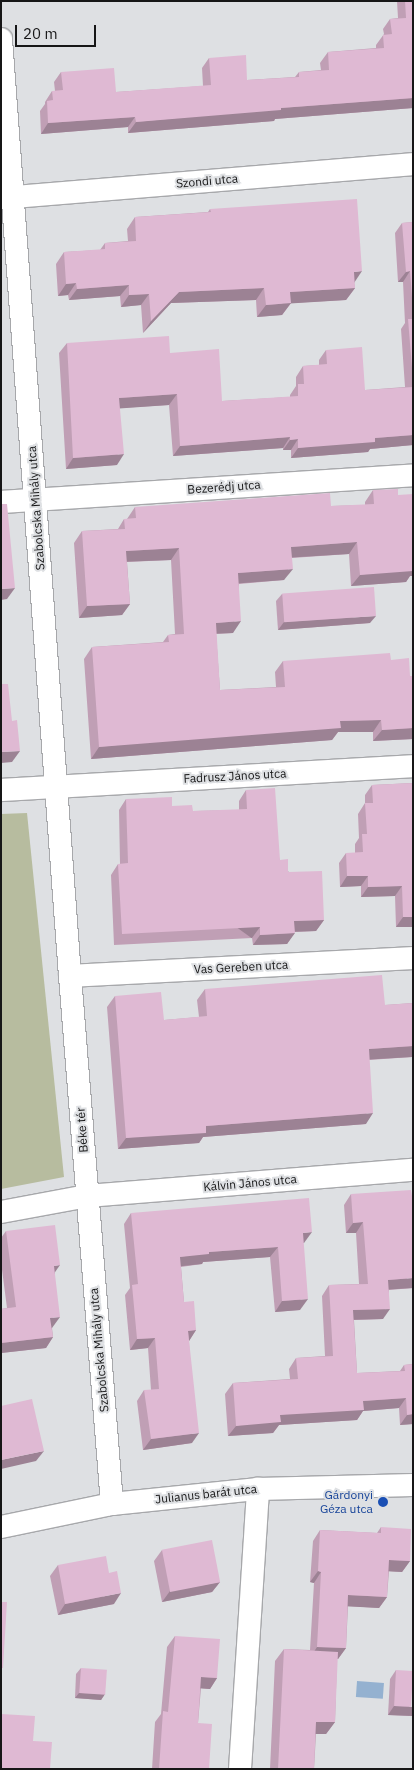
<!DOCTYPE html>
<meta charset="utf-8">
<style>
body{margin:0}
#map{position:relative;width:414px;height:1770px;overflow:hidden;background:#dee0e3;font-family:"IBM Plex Sans",sans-serif}
div>[style]{position:absolute}
.green>*{inset:0;background:#b7bc9f}
.water>*{inset:0;background:#94b1d0;transform-origin:0 0}
.roads{filter:drop-shadow(1px 0 #a7a8ab) drop-shadow(-1px 0 #a7a8ab) drop-shadow(0 1px #a7a8ab) drop-shadow(0 -1px #a7a8ab)}
.street>*{height:22px;margin:-11px;padding:0 11px;transform-origin:11px;border-radius:11px;background:#fff}
.wall>*{inset:0;background:#c09fb5}
.shaded-wall>*{inset:0;background:#9c8294;transform-origin:0 0}
.building>*{inset:0;background:#dfb9d3;transform-origin:0 0}
.dots>*{width:14px;height:14px;translate:-50% -50%;box-sizing:border-box;border:2px solid #dee0e3;border-radius:50%}
span{translate:-50% -50%;white-space:nowrap;text-align:center;line-height:1.15;-webkit-text-stroke:4px #dee0e3;paint-order:stroke}
.street-label{font-size:12px;color:#161617}
.transit-label{font-size:12px;color:#164399}
.right{translate:-100% -50%;text-align:right}
.frame{position:absolute;inset:0;border:2px solid #161617;pointer-events:none}
.scale{position:absolute;left:15px;top:25px;width:81px;height:22px;box-sizing:border-box;border:2px solid #161617;border-top:0;padding-left:6px;font-size:15px;line-height:18px;white-space:nowrap;color:#161617;-webkit-text-stroke:4px #dee0e3;paint-order:stroke}
</style>
<div id="map">
<div class="green">
<i style="clip-path:polygon(27px 813px,64px 1177px,1px 1189px,1px 814px)"></i>
</div>
<div class="water">
<i style="left:357px;top:1681px;width:27px;height:16px;rotate:4deg"></i>
</div>
<div class="roads">
<div class="street">
<i style="left:1px;top:39px;width:940px;rotate:85.79deg"></i>
<i style="left:70px;top:976px;width:530px;rotate:85.45deg"></i>
<i style="left:1px;top:198px;width:413px;rotate:-4.7deg"></i>
<i style="left:1px;top:502px;width:413px;rotate:-3.7deg"></i>
<i style="left:1px;top:790px;width:413px;rotate:-3.3deg"></i>
<i style="left:70px;top:976px;width:343px;rotate:-3deg"></i>
<i style="left:1px;top:1212px;width:87px;rotate:-10.5deg"></i>
<i style="left:87px;top:1196px;width:327px;rotate:-4.6deg"></i>
<i style="left:1px;top:1527px;width:113px;rotate:-11.7deg"></i>
<i style="left:112px;top:1504px;width:147px;rotate:-5.9deg"></i>
<i style="left:258px;top:1489px;width:155px;rotate:-1.5deg"></i>
<i style="left:240px;top:1769px;width:281px;rotate:-86.3deg"></i>
</div>
</div>
<div class="wall">
<i style="clip-path:polygon(397px 1px,413px 1px,413px 108px,275px 119px,274px 121px,128px 133px,128px 127px,41px 134px,40px 111px,45px 104px,45px 102px,52px 91px,55px 91px,54px 82px,61px 72px,116px 92px,203px 86px,202px 68px,209px 58px,247px 80px,295px 77px,299px 72px,321px 70px,320px 63px,328px 52px,376px 48px,376px 45px,384px 34px,383px 29px,390px 19px,398px 18px)"></i>
<i style="clip-path:polygon(210px 209px,354px 282px,355px 288px,346px 300px,291px 303px,282px 315px,257px 317px,256px 300px,171px 303px,143px 333px,141px 305px,121px 307px,120px 296px,69px 300px,68px 295px,58px 296px,56px 264px,64px 252px,100px 250px,105px 243px,128px 241px,127px 229px,135px 217px,208px 212px)"></i>
<i style="clip-path:polygon(413px 222px,413px 445px,370px 449px,368px 452px,291px 458px,291px 450px,283px 450px,283px 448px,173px 456px,169px 405px,120px 408px,117px 465px,66px 469px,59px 353px,67px 343px,170px 353px,222px 401px,290px 397px,290px 395px,296px 386px,296px 377px,303px 366px,319px 365px,319px 360px,326px 350px,365px 390px,405px 387px,401px 329px,405px 323px,403px 282px,398px 282px,395px 233px,402px 223px)"></i>
<i style="clip-path:polygon(373px 490px,398px 495px,410px 576px,406px 582px,351px 586px,349px 554px,292px 558px,284px 580px,239px 584px,233px 633px,216px 634px,220px 690px,276px 687px,275px 672px,283px 661px,391px 660px,410px 676px,413px 676px,413px 739px,373px 741px,373px 732px,338px 732px,332px 740px,91px 759px,84px 659px,92px 647px,163px 642px,168px 635px,175px 634px,171px 560px,127px 562px,130px 604px,122px 615px,79px 618px,74px 543px,82px 531px,118px 529px,124px 519px,127px 519px,135px 507px,331px 506px,365px 505px,365px 502px)"></i>
<i style="clip-path:polygon(282px 594px,370px 623px,278px 630px,276px 601px)"></i>
<i style="clip-path:polygon(413px 783px,413px 927px,396px 927px,395px 896px,361px 897px,361px 886px,340px 887px,339px 863px,346px 853px,355px 853px,355px 844px,359px 838px,358px 814px,365px 803px,365px 795px,372px 785px)"></i>
<i style="clip-path:polygon(246px 790px,280px 860px,324px 920px,316px 931px,295px 932px,287px 944px,253px 945px,252px 938px,114px 945px,111px 875px,118px 864px,120px 864px,119px 810px,126px 799px,172px 806px,193px 811px,239px 810px,239px 801px)"></i>
<i style="clip-path:polygon(205px 989px,385px 1005px,413px 1003px,413px 1055px,412px 1057px,369px 1060px,366px 1124px,203px 1137px,199px 1143px,118px 1149px,107px 1007px,115px 996px,164px 1020px,199px 1017px,197px 1000px)"></i>
<i style="clip-path:polygon(351px 1194px,413px 1288px,389px 1290px,383px 1319px,354px 1320px,357px 1373px,400px 1371px,404px 1365px,413px 1364px,413px 1424px,400px 1425px,399px 1408px,363px 1411px,357px 1420px,279px 1425px,273px 1433px,228px 1436px,225px 1394px,233px 1383px,290px 1379px,289px 1369px,296px 1358px,325px 1356px,322px 1296px,329px 1285px,359px 1284px,356px 1233px,346px 1233px,344px 1205px)"></i>
<i style="clip-path:polygon(131px 1213px,304px 1243px,303px 1243px,300px 1310px,275px 1312px,270px 1257px,203px 1262px,202px 1264px,181px 1267px,184px 1302px,196px 1330px,189px 1341px,192px 1443px,143px 1450px,137px 1401px,144px 1390px,151px 1390px,148px 1348px,130px 1350px,125px 1295px,130px 1288px,124px 1224px)"></i>
<i style="clip-path:polygon(6px 1231px,55px 1273px,52px 1328px,53px 1337px,46px 1348px,1px 1353px,1px 1309px,7px 1308px,1px 1262px,1px 1238px)"></i>
<i style="clip-path:polygon(381px 1527px,410px 1561px,402px 1572px,389px 1571px,387px 1597px,379px 1608px,348px 1606px,346px 1648px,338px 1659px,337px 1659px,335px 1722px,326px 1734px,316px 1734px,314px 1769px,270px 1769px,275px 1661px,284px 1649px,310px 1650px,314px 1583px,310px 1582px,313px 1541px,320px 1530px,377px 1533px)"></i>
<i style="clip-path:polygon(162px 1550px,220px 1582px,212px 1592px,162px 1602px,154px 1561px)"></i>
<i style="clip-path:polygon(58px 1565px,114px 1604px,58px 1615px,50px 1576px)"></i>
<i style="clip-path:polygon(175px 1636px,217px 1678px,210px 1689px,201px 1688px,198px 1723px,209px 1769px,152px 1769px,155px 1722px,161px 1714px,167px 1647px)"></i>
<i style="clip-path:polygon(81px 1668px,105px 1694px,101px 1700px,75px 1698px,76px 1674px)"></i>
<i style="clip-path:polygon(396px 1670px,413px 1716px,388px 1715px,390px 1679px)"></i>
</div>
<div class="shaded-wall">
<i style="clip-path:polygon(413px 98px,413px 108px,275px 119px,274px 121px,128px 133px,136px 122px,281px 108px)"></i>
<i style="clip-path:polygon(135px 117px,128px 127px,41px 134px,48px 123px)"></i>
<i style="clip-path:polygon(362px 271px,354px 283px,354px 272px)"></i>
<i style="clip-path:polygon(410px 271px,403px 282px,398px 282px,406px 272px)"></i>
<i style="clip-path:polygon(76px 283px,68px 295px,58px 296px,66px 284px)"></i>
<i style="clip-path:polygon(129px 285px,120px 296px,69px 300px,77px 289px)"></i>
<i style="clip-path:polygon(264px 288px,256px 300px,171px 303px,143px 333px,151px 321px,179px 292px)"></i>
<i style="clip-path:polygon(355px 288px,346px 300px,282px 304px,290px 292px)"></i>
<i style="clip-path:polygon(149px 294px,141px 305px,121px 307px,129px 295px)"></i>
<i style="clip-path:polygon(291px 303px,282px 315px,257px 317px,266px 305px)"></i>
<i style="clip-path:polygon(177px 394px,169px 405px,112px 409px,119px 398px)"></i>
<i style="clip-path:polygon(413px 435px,413px 445px,370px 449px,368px 452px,291px 458px,298px 448px,375px 438px)"></i>
<i style="clip-path:polygon(290px 437px,283px 448px,173px 456px,180px 446px)"></i>
<i style="clip-path:polygon(298px 439px,291px 450px,283px 450px,290px 440px)"></i>
<i style="clip-path:polygon(124px 454px,117px 465px,66px 469px,73px 458px)"></i>
<i style="clip-path:polygon(357px 542px,349px 554px,283px 558px,291px 547px)"></i>
<i style="clip-path:polygon(179px 548px,171px 560px,118px 562px,126px 551px)"></i>
<i style="clip-path:polygon(413px 566px,413px 576px,410px 576px,406px 582px,351px 586px,360px 575px)"></i>
<i style="clip-path:polygon(293px 569px,284px 580px,230px 584px,238px 573px)"></i>
<i style="clip-path:polygon(15px 588px,7px 599px,1px 600px,1px 589px)"></i>
<i style="clip-path:polygon(130px 604px,122px 615px,79px 618px,87px 606px)"></i>
<i style="clip-path:polygon(376px 616px,370px 623px,278px 630px,284px 622px)"></i>
<i style="clip-path:polygon(241px 621px,233px 633px,207px 634px,216px 623px)"></i>
<i style="clip-path:polygon(381px 720px,373px 732px,338px 732px,332px 740px,91px 759px,99px 747px,340px 721px)"></i>
<i style="clip-path:polygon(413px 728px,413px 739px,373px 741px,382px 730px)"></i>
<i style="clip-path:polygon(20px 751px,12px 762px,1px 763px,1px 752px)"></i>
<i style="clip-path:polygon(347px 876px,368px 876px,361px 886px,340px 887px)"></i>
<i style="clip-path:polygon(402px 886px,395px 896px,361px 897px,368px 887px)"></i>
<i style="clip-path:polygon(403px 917px,413px 917px,413px 927px,396px 927px)"></i>
<i style="clip-path:polygon(324px 920px,316px 931px,287px 932px,294px 921px)"></i>
<i style="left:260px;top:927px;width:14px;height:138px;rotate:126deg"></i>
<i style="clip-path:polygon(295px 933px,287px 944px,253px 945px,260px 935px)"></i>
<i style="clip-path:polygon(413px 1046px,413px 1055px,412px 1057px,361px 1060px,369px 1049px)"></i>
<i style="clip-path:polygon(373px 1113px,366px 1124px,203px 1137px,199px 1143px,118px 1149px,126px 1138px,206px 1126px)"></i>
<i style="clip-path:polygon(363px 1222px,356px 1233px,346px 1233px,353px 1223px)"></i>
<i style="clip-path:polygon(312px 1232px,304px 1243px,295px 1244px,303px 1233px)"></i>
<i style="clip-path:polygon(278px 1247px,270px 1257px,203px 1262px,202px 1264px,173px 1267px,180px 1257px,209px 1252px)"></i>
<i style="clip-path:polygon(60px 1265px,53px 1275px,54px 1266px)"></i>
<i style="clip-path:polygon(413px 1278px,413px 1288px,381px 1290px,388px 1280px)"></i>
<i style="clip-path:polygon(308px 1299px,300px 1310px,275px 1312px,282px 1301px)"></i>
<i style="clip-path:polygon(390px 1309px,383px 1319px,346px 1320px,353px 1310px)"></i>
<i style="clip-path:polygon(60px 1317px,52px 1328px,43px 1329px,50px 1318px)"></i>
<i style="clip-path:polygon(196px 1330px,189px 1341px,188px 1331px)"></i>
<i style="clip-path:polygon(53px 1337px,46px 1348px,1px 1353px,1px 1343px)"></i>
<i style="clip-path:polygon(155px 1338px,148px 1348px,130px 1350px,137px 1339px)"></i>
<i style="clip-path:polygon(406px 1398px,399px 1408px,363px 1411px,357px 1420px,279px 1425px,273px 1433px,228px 1436px,236px 1426px,280px 1415px,363px 1401px)"></i>
<i style="clip-path:polygon(413px 1414px,413px 1424px,400px 1425px,407px 1415px)"></i>
<i style="clip-path:polygon(199px 1433px,192px 1443px,143px 1450px,151px 1439px)"></i>
<i style="clip-path:polygon(44px 1451px,36px 1461px,1px 1469px,1px 1460px)"></i>
<i style="clip-path:polygon(389px 1560px,410px 1561px,402px 1572px,382px 1571px)"></i>
<i style="clip-path:polygon(318px 1571px,321px 1572px,314px 1583px,310px 1582px)"></i>
<i style="clip-path:polygon(220px 1582px,212px 1592px,162px 1602px,170px 1591px)"></i>
<i style="clip-path:polygon(121px 1593px,114px 1604px,58px 1615px,65px 1604px)"></i>
<i style="clip-path:polygon(348px 1595px,387px 1597px,379px 1608px,341px 1606px)"></i>
<i style="clip-path:polygon(317px 1647px,346px 1648px,338px 1659px,310px 1658px)"></i>
<i style="clip-path:polygon(201px 1677px,217px 1678px,210px 1689px,194px 1688px)"></i>
<i style="clip-path:polygon(79px 1693px,105px 1694px,101px 1700px,75px 1698px)"></i>
<i style="clip-path:polygon(394px 1706px,413px 1707px,413px 1716px,388px 1715px)"></i>
<i style="clip-path:polygon(316px 1722px,335px 1722px,326px 1734px,308px 1734px)"></i>
</div>
<div class="building">
<i style="clip-path:polygon(405px 1px,413px 1px,413px 98px,281px 108px,281px 110px,136px 122px,135px 117px,48px 123px,47px 101px,53px 100px,52px 91px,63px 90px,61px 72px,114px 68px,116px 92px,211px 85px,209px 58px,246px 55px,247px 80px,299px 77px,299px 72px,329px 70px,328px 52px,384px 48px,383px 35px,392px 34px,390px 19px,406px 18px)"></i>
<i style="clip-path:polygon(357px 199px,362px 271px,354px 272px,355px 288px,290px 292px,291px 303px,266px 305px,264px 288px,179px 292px,151px 321px,149px 294px,129px 295px,129px 285px,77px 289px,76px 283px,66px 284px,64px 252px,105px 249px,105px 243px,136px 241px,135px 217px,211px 212px,210px 209px)"></i>
<i style="clip-path:polygon(413px 222px,413px 311px,410px 271px,406px 272px,402px 223px)"></i>
<i style="clip-path:polygon(408px 319px,413px 319px,413px 380px)"></i>
<i style="clip-path:polygon(169px 336px,170px 353px,219px 349px,222px 401px,298px 396px,298px 384px,304px 384px,303px 366px,327px 364px,326px 350px,362px 347px,365px 390px,413px 387px,413px 435px,375px 438px,375px 442px,298px 448px,298px 439px,290px 440px,290px 437px,180px 446px,177px 394px,119px 398px,124px 454px,73px 458px,67px 343px)"></i>
<i style="clip-path:polygon(398px 489px,398px 495px,413px 494px,413px 571px,360px 575px,357px 542px,291px 547px,293px 569px,238px 573px,241px 621px,216px 623px,220px 690px,285px 687px,283px 661px,390px 653px,391px 660px,409px 658px,410px 676px,413px 676px,413px 728px,382px 730px,381px 720px,340px 721px,341px 728px,99px 747px,92px 647px,169px 642px,168px 635px,184px 634px,179px 548px,126px 551px,130px 604px,87px 606px,82px 531px,125px 529px,124px 519px,136px 518px,135px 507px,330px 493px,331px 506px,374px 504px,373px 490px)"></i>
<i style="clip-path:polygon(1px 504px,7px 504px,15px 588px,1px 589px)"></i>
<i style="left:374px;top:587px;width:29px;height:92px;rotate:86deg"></i>
<i style="clip-path:polygon(1px 684px,8px 684px,12px 721px,17px 720px,20px 751px,1px 752px)"></i>
<i style="clip-path:polygon(413px 783px,413px 917px,403px 917px,402px 886px,368px 887px,368px 876px,347px 876px,346px 853px,363px 852px,362px 834px,367px 834px,365px 803px,373px 803px,372px 785px)"></i>
<i style="clip-path:polygon(275px 788px,280px 860px,288px 859px,288px 872px,322px 871px,324px 920px,294px 921px,295px 933px,260px 935px,260px 927px,122px 934px,118px 864px,128px 863px,126px 799px,172px 797px,172px 806px,192px 805px,193px 811px,247px 809px,246px 790px)"></i>
<i style="clip-path:polygon(382px 975px,385px 1005px,413px 1003px,413px 1046px,369px 1049px,373px 1113px,206px 1126px,206px 1133px,126px 1138px,115px 996px,161px 992px,164px 1020px,207px 1016px,205px 989px)"></i>
<i style="clip-path:polygon(411px 1190px,412px 1196px,413px 1196px,413px 1278px,388px 1280px,390px 1309px,353px 1310px,357px 1373px,405px 1371px,404px 1365px,413px 1364px,413px 1414px,407px 1415px,406px 1398px,363px 1401px,364px 1410px,280px 1415px,281px 1422px,236px 1426px,233px 1383px,298px 1379px,296px 1358px,333px 1356px,329px 1285px,368px 1284px,363px 1222px,353px 1223px,351px 1194px)"></i>
<i style="clip-path:polygon(309px 1198px,312px 1232px,303px 1233px,308px 1299px,282px 1301px,278px 1247px,209px 1252px,209px 1254px,180px 1257px,184px 1302px,194px 1301px,196px 1330px,188px 1331px,199px 1433px,151px 1439px,144px 1390px,159px 1389px,155px 1338px,137px 1339px,132px 1285px,138px 1284px,131px 1213px)"></i>
<i style="clip-path:polygon(55px 1225px,60px 1265px,54px 1266px,60px 1317px,50px 1318px,53px 1337px,1px 1343px,1px 1309px,16px 1307px,6px 1231px)"></i>
<i style="clip-path:polygon(32px 1399px,44px 1451px,1px 1460px,1px 1406px)"></i>
<i style="clip-path:polygon(381px 1527px,411px 1529px,410px 1561px,389px 1560px,387px 1597px,348px 1595px,346px 1648px,317px 1647px,321px 1572px,318px 1571px,320px 1530px,381px 1533px)"></i>
<i style="left:212px;top:1540px;width:43px;height:51px;rotate:79deg"></i>
<i style="clip-path:polygon(106px 1556px,109px 1573px,117px 1571px,121px 1593px,65px 1604px,58px 1565px)"></i>
<i style="clip-path:polygon(1px 1602px,7px 1602px,3px 1668px,1px 1668px)"></i>
<i style="clip-path:polygon(175px 1636px,220px 1639px,217px 1678px,201px 1677px,198px 1723px,212px 1724px,209px 1769px,159px 1769px,163px 1711px,168px 1712px)"></i>
<i style="clip-path:polygon(284px 1649px,338px 1652px,335px 1722px,316px 1722px,314px 1769px,278px 1769px)"></i>
<i style="left:81px;top:1668px;width:26px;height:25px;rotate:4deg"></i>
<i style="left:396px;top:1670px;width:17px;height:36px;rotate:3deg"></i>
<i style="clip-path:polygon(1px 1714px,35px 1716px,33px 1741px,52px 1742px,50px 1769px,1px 1769px)"></i>
</div>
<div class="dots">
<i style="left:383px;top:1502px;background:#1a4fb4"></i>
</div>
<div class="street-label">
<span style="left:207px;top:181px;rotate:-5deg">Szondi utca</span>
<span style="left:224px;top:487px;rotate:-4deg">Bezerédj utca</span>
<span style="left:36px;top:508px;rotate:-94deg">Szabolcska Mihály utca</span>
<span style="left:235px;top:776px;rotate:-3deg">Fadrusz János utca</span>
<span style="left:241px;top:967px;rotate:-3deg">Vas Gereben utca</span>
<span style="left:82px;top:1130px;rotate:-94deg">Béke tér</span>
<span style="left:250px;top:1183px;rotate:-5deg">Kálvin János utca</span>
<span style="left:99px;top:1350px;rotate:-95deg">Szabolcska Mihály utca</span>
<span style="left:206px;top:1494px;rotate:-6deg">Julianus barát utca</span>
</div>
<div class="transit-label">
<span class="right" style="left:373px;top:1502px">Gárdonyi<br>Géza utca</span>
</div>
<div class="frame"></div>
<div class="scale">20 m</div>
</div>
